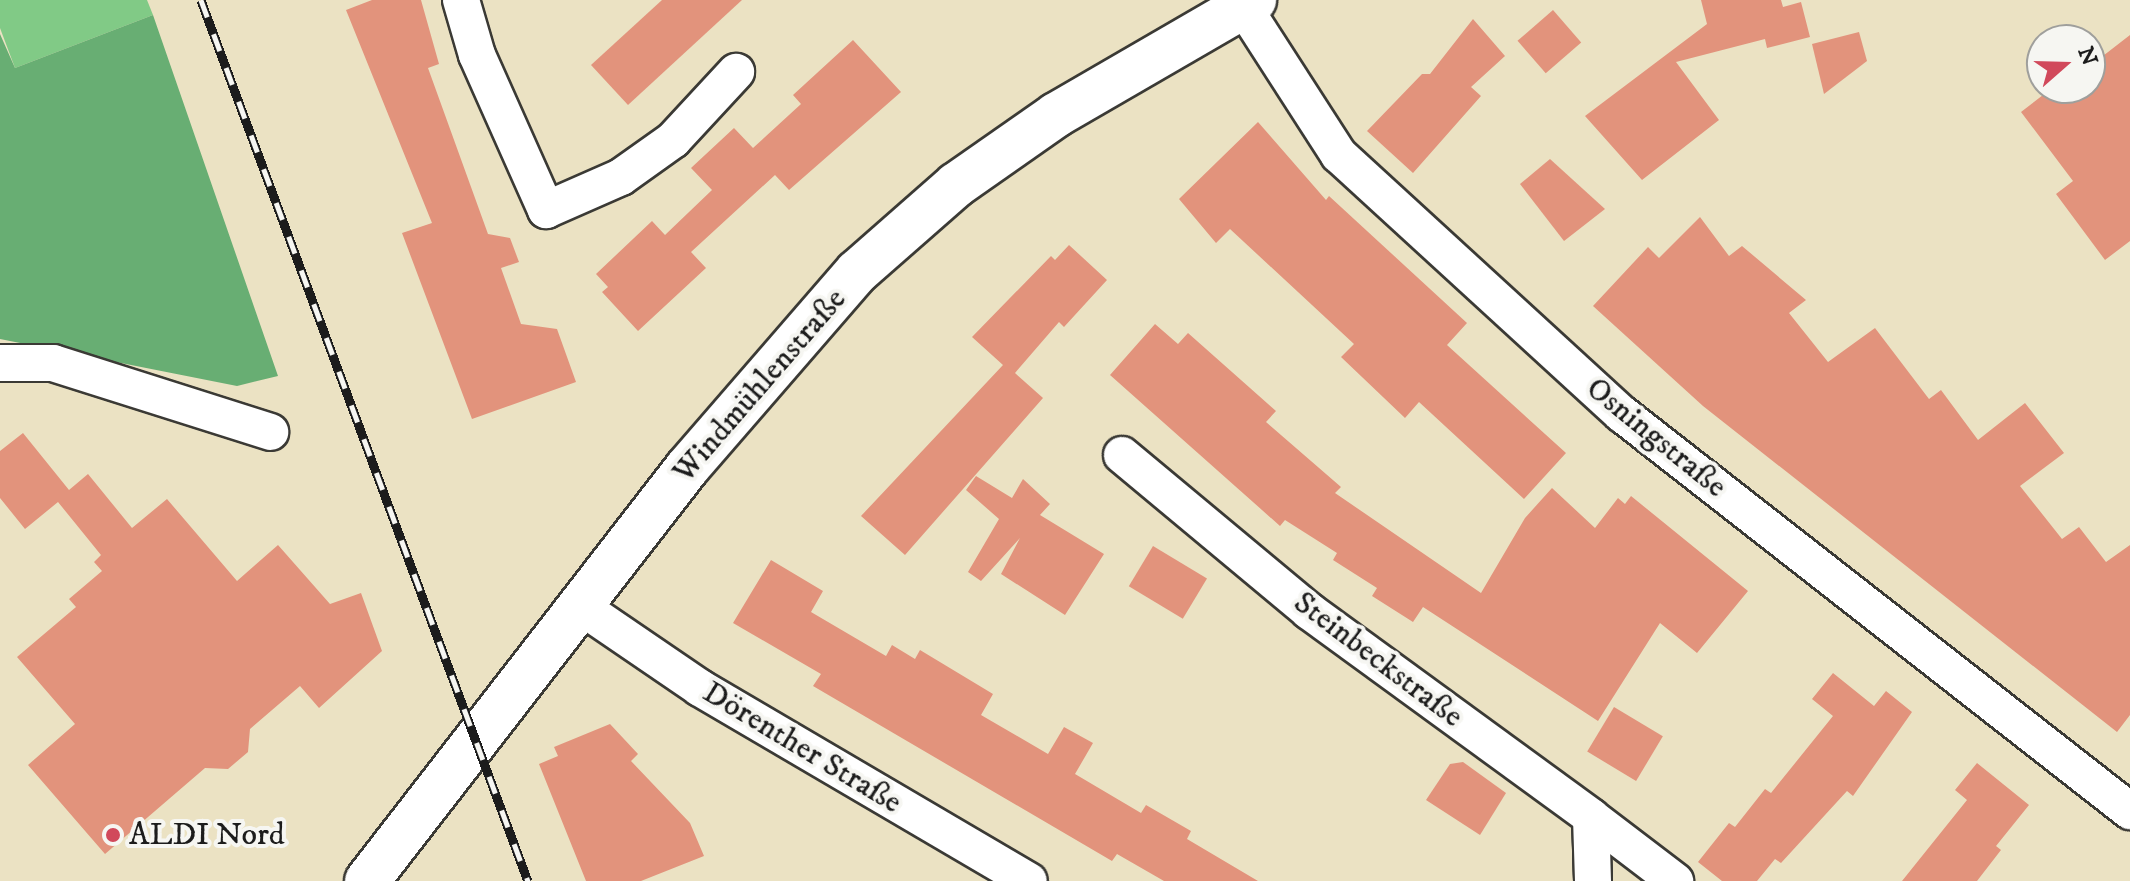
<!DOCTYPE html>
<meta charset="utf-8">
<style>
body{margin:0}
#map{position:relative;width:2130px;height:881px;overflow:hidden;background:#ebe2c3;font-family:"IM FELL DW Pica",serif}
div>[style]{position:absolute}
.green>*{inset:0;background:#81ca86}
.forest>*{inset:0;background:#68ae73}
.building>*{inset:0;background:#e2937c;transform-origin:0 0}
.roads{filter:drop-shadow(2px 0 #3b3a35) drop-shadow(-2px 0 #3b3a35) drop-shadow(0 2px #3b3a35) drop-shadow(0 -2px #3b3a35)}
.minor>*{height:36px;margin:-18px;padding:0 18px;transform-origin:18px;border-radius:18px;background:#fff}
.tertiary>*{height:44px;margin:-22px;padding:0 22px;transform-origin:22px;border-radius:22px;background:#fff}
.rail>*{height:9px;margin-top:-4.5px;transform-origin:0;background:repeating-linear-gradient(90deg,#f6f6f2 0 18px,#1c1c1c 0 36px);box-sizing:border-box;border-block:2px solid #1c1c1c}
.dots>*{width:22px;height:22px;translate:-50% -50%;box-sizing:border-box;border:4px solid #f6f6f2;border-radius:50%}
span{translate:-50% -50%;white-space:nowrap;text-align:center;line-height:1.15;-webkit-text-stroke:8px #f6f6f2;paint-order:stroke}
.street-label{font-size:32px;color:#1c1c1c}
.poi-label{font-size:32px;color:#1c1c1c}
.left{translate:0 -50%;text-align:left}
.north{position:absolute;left:2026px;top:24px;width:80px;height:80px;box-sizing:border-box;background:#f6f6f2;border:2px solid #9f9f9c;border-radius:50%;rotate:70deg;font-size:22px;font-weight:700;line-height:32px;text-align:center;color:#1c1c1c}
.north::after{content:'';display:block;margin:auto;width:28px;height:36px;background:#d1495b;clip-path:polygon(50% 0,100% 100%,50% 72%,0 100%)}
</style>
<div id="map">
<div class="green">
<i style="clip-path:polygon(0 0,147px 0,153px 15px,15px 68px,0 28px)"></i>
</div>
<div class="forest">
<i style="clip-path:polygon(153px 15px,278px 376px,237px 386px,0 339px,0 34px,15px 68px)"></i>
</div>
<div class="building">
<i style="clip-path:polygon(372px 0,421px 0,439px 64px,428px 68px,488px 234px,510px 238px,519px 262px,501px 268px,521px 324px,557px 329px,576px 382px,472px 419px,402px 233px,432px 223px,346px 10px)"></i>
<i style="clip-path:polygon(662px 0,742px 0,628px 105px,591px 65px)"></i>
<i style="clip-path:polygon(1701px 0,1781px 0,1783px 7px,1801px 2px,1810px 37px,1767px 48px,1765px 39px,1676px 62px,1719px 120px,1642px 180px,1585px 116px,1707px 24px)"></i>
<i style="left:1553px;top:10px;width:43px;height:47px;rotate:49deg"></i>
<i style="clip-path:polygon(1473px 19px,1505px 56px,1471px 87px,1481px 96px,1413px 173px,1367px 131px,1422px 74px,1430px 74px)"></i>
<i style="clip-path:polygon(1859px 32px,1867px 61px,1824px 94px,1812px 44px)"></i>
<i style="clip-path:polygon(2130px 35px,2130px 241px,2105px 260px,2056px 194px,2073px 181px,2021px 112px,2052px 88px,2090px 88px,2090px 66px)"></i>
<i style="clip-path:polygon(853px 40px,901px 92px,789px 190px,775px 175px,691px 252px,706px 268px,638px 331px,602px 292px,608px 287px,596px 274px,652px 221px,665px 235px,712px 190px,691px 168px,734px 128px,753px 148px,801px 104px,793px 95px)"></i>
<i style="clip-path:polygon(1258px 122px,1326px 200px,1329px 196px,1467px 323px,1447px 345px,1566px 453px,1524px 499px,1419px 402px,1405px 418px,1341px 357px,1354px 344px,1230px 229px,1216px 243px,1179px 199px)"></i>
<i style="clip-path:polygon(1550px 159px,1605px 209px,1564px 241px,1520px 184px)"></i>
<i style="clip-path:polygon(1700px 217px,1729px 256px,1742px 246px,1806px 300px,1789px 313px,1828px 362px,1875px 328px,1929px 399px,1941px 390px,1978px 440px,2025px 403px,2064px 453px,2020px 486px,2062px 539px,2079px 527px,2106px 562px,2130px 545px,2130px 715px,2117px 732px,1703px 406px,1593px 306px,1648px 247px,1659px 258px)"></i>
<i style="clip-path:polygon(1069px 245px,1107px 280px,1064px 327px,1059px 322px,1015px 373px,1043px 398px,905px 555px,861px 516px,1003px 365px,972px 337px,1051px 256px,1055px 260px)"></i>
<i style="clip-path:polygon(1155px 324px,1178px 344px,1188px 333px,1276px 411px,1266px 422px,1341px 487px,1335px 493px,1481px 593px,1525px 518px,1552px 488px,1595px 528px,1618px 498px,1625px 504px,1631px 496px,1748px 591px,1697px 653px,1660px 623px,1598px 721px,1423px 607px,1413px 622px,1372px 596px,1377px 588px,1333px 560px,1337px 553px,1285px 520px,1280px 526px,1110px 375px)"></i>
<i style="clip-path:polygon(23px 433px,69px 490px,88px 474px,132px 528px,167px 499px,237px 581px,278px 545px,330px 604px,361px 593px,382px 651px,319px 708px,300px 686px,250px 729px,248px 752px,228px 769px,205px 768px,105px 854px,28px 765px,75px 724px,17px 657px,76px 607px,69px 599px,102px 571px,94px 562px,101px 555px,58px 502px,25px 529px,0 498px,0 451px)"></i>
<i style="clip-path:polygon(976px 476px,1012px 498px,1023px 479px,1050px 504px,1040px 515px,1104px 554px,1065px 615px,1001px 574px,1020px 538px,981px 581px,968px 572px,999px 519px,966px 490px)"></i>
<i style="left:1153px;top:546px;width:63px;height:47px;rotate:31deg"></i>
<i style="clip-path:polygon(771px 560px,823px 591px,811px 612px,886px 656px,892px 645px,915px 659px,920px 650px,993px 694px,981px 715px,1048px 754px,1064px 727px,1093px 743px,1075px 774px,1141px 813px,1146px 805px,1191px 831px,1187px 839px,1258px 881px,1164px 881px,1117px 854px,1112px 861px,813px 686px,821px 674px,733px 623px)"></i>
<i style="clip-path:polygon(1833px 673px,1874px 706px,1886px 691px,1912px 712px,1853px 796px,1847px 791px,1781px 863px,1775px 859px,1757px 881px,1722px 881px,1698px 862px,1729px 823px,1735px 827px,1765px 789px,1771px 793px,1833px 716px,1812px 699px)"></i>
<i style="left:1614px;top:707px;width:57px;height:52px;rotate:31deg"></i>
<i style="clip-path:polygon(610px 724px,638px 754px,631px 761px,690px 823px,704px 856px,641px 881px,586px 881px,539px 764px,558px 756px,554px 747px)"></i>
<i style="clip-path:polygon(1463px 762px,1506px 793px,1480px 835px,1426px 800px,1450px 764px)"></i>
<i style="clip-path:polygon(1977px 763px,2029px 805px,1996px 846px,2001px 850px,1977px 881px,1902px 881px,1967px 800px,1955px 790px)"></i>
</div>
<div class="roads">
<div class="minor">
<i style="left:461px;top:0;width:57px;rotate:73.8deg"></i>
<i style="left:477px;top:55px;width:170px;rotate:66deg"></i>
<i style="left:546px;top:210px;width:82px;rotate:-23.7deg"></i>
<i style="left:621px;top:177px;width:64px;rotate:-35.4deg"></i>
<i style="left:673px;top:140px;width:93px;rotate:-47.2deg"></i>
<i style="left:1239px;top:0;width:184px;rotate:57.2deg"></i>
<i style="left:1339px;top:155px;width:384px;rotate:42.5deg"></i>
<i style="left:1622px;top:414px;width:645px;rotate:38.01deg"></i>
<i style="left:0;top:363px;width:53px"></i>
<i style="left:53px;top:363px;width:228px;rotate:17.6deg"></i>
<i style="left:1122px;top:455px;width:244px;rotate:39.8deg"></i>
<i style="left:1309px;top:611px;width:349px;rotate:36.1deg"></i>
<i style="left:1591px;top:817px;width:64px;rotate:88.2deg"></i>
<i style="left:580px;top:606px;width:145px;rotate:34.3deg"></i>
<i style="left:700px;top:688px;width:381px;rotate:30.4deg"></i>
<i style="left:1591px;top:817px;width:106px;rotate:37.3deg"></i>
</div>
<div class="tertiary">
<i style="left:367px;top:881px;width:522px;rotate:-52.23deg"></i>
<i style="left:687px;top:468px;width:259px;rotate:-49.1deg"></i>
<i style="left:857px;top:272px;width:132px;rotate:-41.3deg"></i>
<i style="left:956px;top:185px;width:122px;rotate:-35deg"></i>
<i style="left:1056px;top:115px;width:229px;rotate:-30.1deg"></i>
</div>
</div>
<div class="rail">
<i style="left:201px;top:0;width:940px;rotate:69.64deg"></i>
</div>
<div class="dots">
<i style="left:113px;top:835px;background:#d1495b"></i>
</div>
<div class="street-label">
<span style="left:760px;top:386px;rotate:-49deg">Windmühlenstraße</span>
<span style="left:1656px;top:438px;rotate:39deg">Osningstraße</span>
<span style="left:1378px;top:660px;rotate:37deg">Steinbeckstraße</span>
<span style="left:802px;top:748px;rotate:31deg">Dörenther Straße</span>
</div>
<div class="poi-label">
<span class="left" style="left:129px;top:835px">ALDI Nord</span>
</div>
<div class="north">N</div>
</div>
